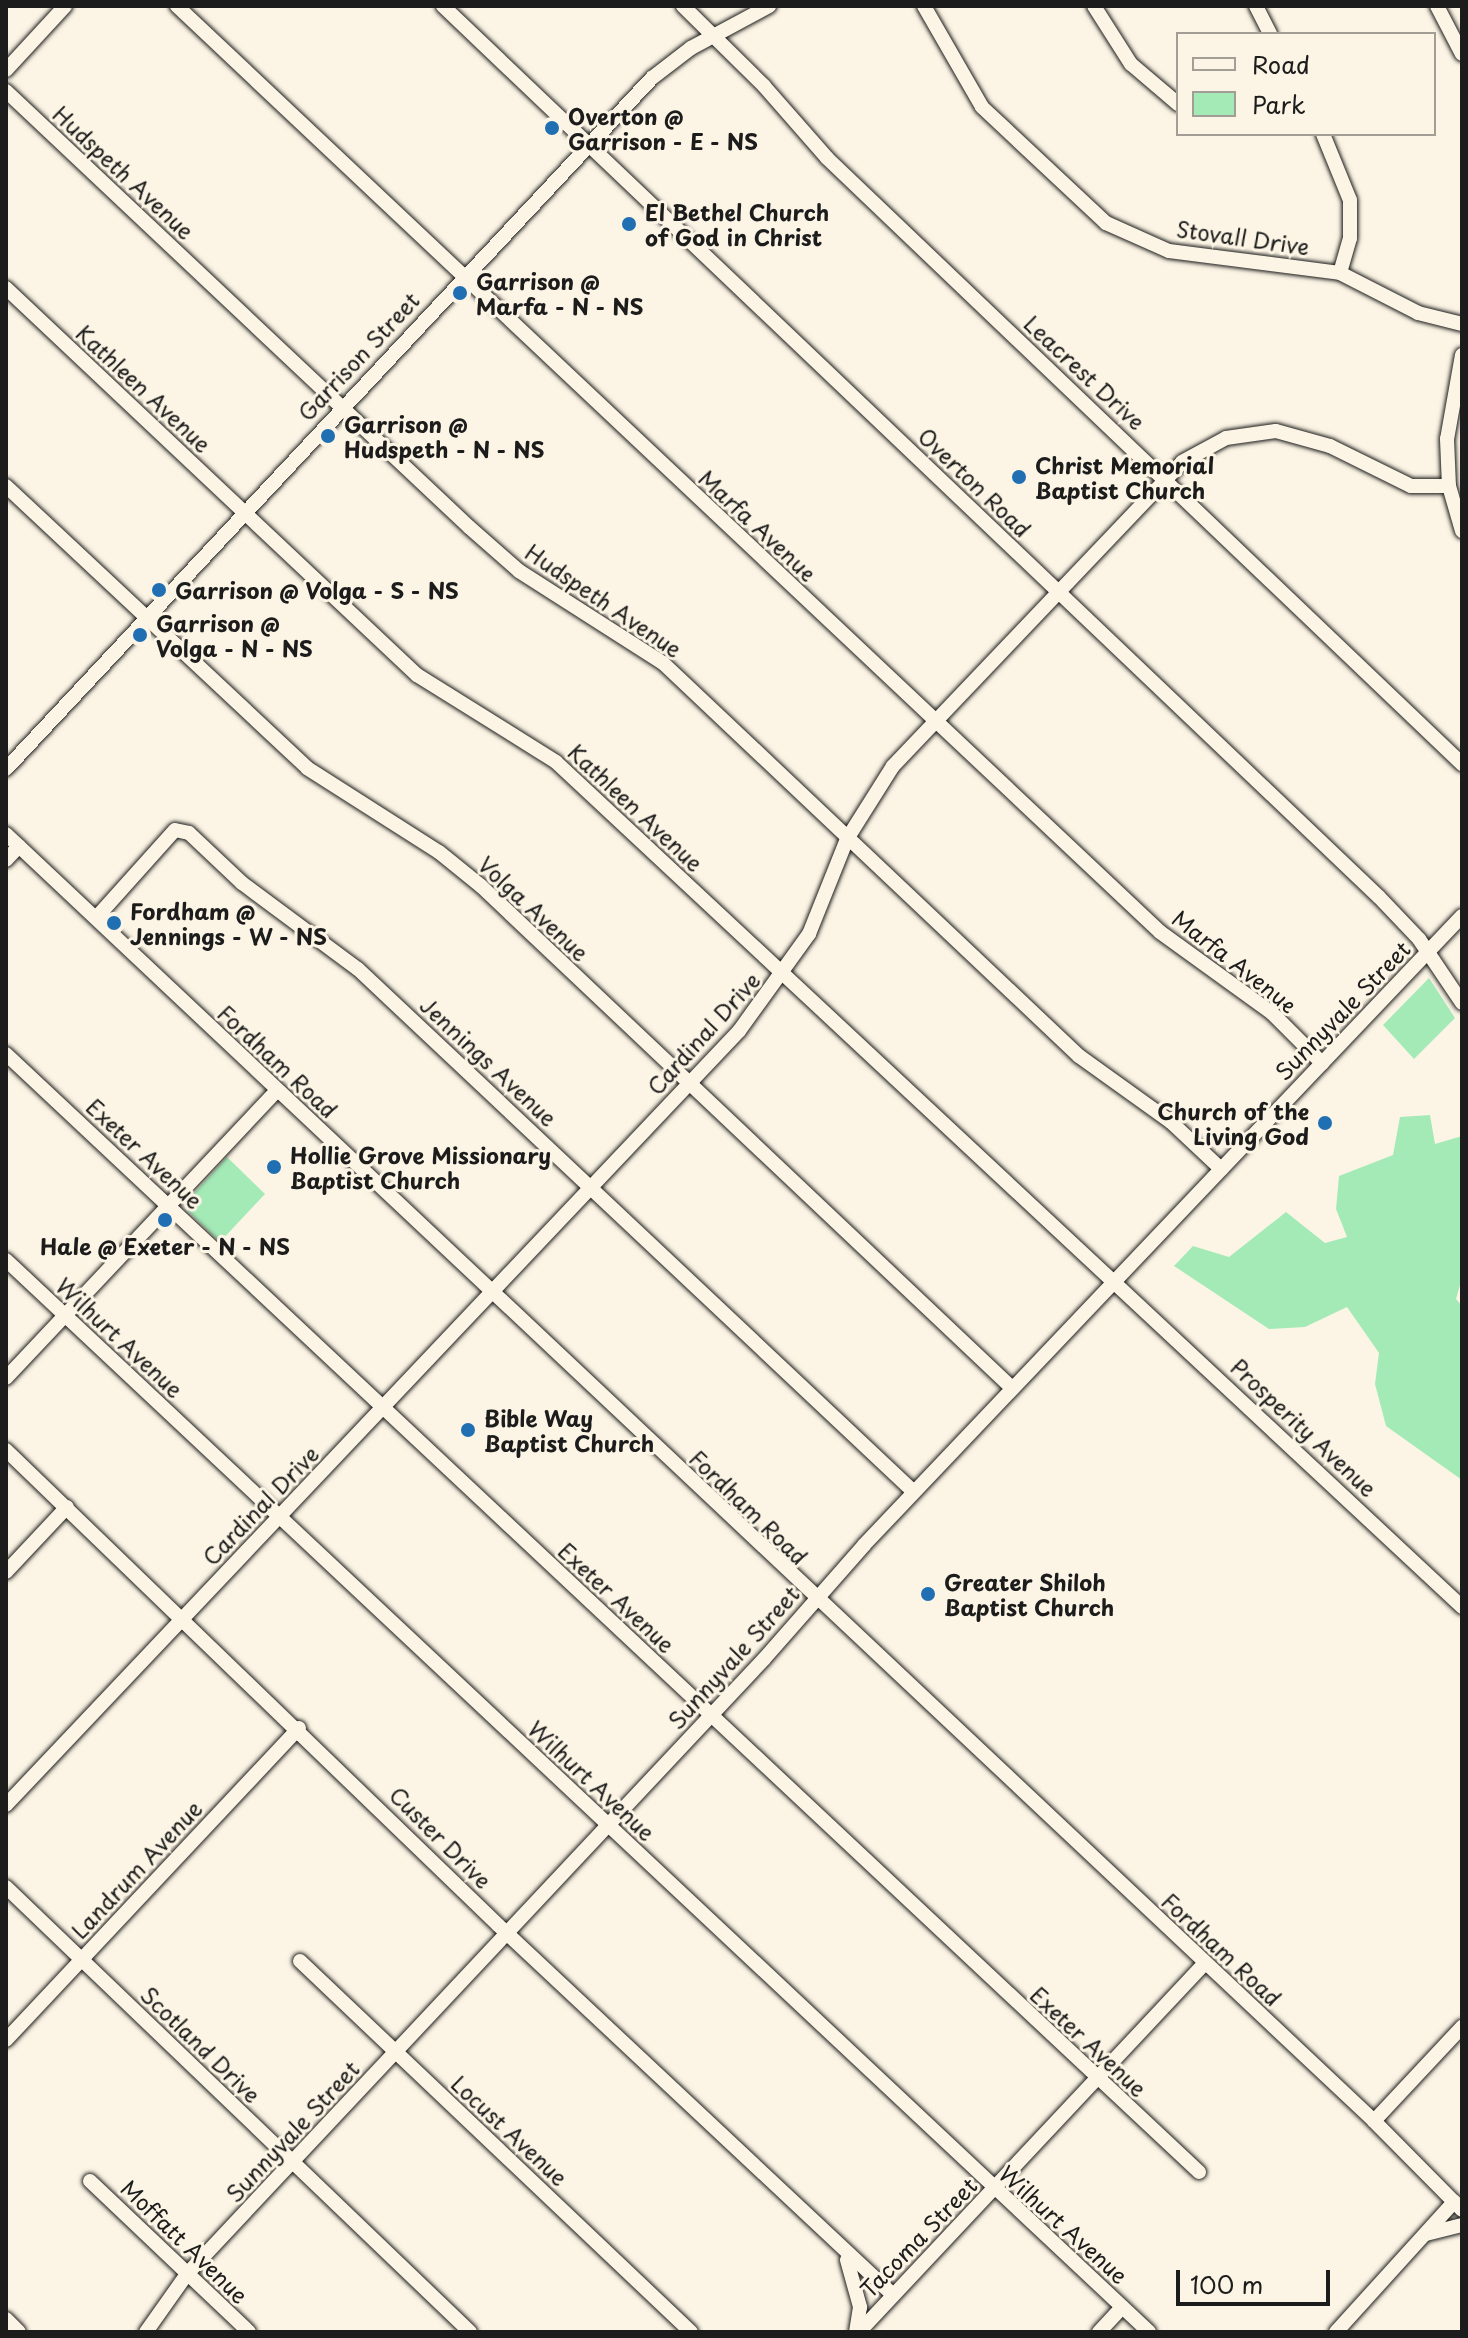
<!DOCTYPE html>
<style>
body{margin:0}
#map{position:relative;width:1468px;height:2338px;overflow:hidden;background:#fcf5e5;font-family:"Playpen Sans",sans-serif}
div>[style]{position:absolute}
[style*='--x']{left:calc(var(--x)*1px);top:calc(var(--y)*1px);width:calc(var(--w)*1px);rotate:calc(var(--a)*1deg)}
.green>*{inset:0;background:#a4eab7}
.roads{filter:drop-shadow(0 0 2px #1c1c1c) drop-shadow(0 0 2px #1c1c1c)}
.minor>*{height:14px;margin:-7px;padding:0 7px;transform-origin:7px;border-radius:7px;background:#fcf5e5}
.dots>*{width:22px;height:22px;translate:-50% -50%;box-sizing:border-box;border:4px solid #fcf5e5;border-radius:50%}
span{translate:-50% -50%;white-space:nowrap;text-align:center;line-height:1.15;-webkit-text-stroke:6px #fcf5e5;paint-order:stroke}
.poi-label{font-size:22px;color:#1c1c1c;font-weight:700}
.left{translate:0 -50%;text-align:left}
.right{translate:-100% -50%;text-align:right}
.street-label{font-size:22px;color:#1c1c1c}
.frame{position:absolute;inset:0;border:8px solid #1c1c1c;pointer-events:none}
.legend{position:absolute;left:1176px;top:32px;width:260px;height:104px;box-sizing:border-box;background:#fcf5e5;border:2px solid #a29e95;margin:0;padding:10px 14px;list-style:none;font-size:24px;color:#1c1c1c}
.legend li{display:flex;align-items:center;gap:16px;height:40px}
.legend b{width:40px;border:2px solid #a29e95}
.scale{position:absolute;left:1176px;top:2270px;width:154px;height:36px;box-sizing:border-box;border:4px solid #1c1c1c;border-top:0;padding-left:10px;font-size:24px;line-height:28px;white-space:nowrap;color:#1c1c1c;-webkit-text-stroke:6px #fcf5e5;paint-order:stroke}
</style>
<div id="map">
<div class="green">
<div style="clip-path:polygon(1429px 978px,1455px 1018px,1414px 1059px,1383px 1025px)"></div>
<div style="clip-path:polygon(1430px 1115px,1435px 1144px,1462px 1136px,1462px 1278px,1456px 1299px,1462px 1306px,1462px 1480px,1386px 1426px,1375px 1384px,1379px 1353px,1347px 1307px,1305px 1327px,1269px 1329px,1174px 1266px,1193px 1246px,1229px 1257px,1286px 1212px,1325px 1243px,1347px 1237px,1336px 1209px,1339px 1176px,1393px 1155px,1400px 1117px)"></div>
<div style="clip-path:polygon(227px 1157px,265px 1194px,220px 1242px,188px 1211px,187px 1201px)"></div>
</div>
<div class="roads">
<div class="minor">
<div style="--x:177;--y:6;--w:1350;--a:43.29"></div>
<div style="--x:1160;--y:932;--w:138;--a:35.9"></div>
<div style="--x:1272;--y:1013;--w:71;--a:45"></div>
<div style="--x:443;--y:6;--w:1292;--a:43.59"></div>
<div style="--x:1379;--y:897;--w:58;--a:46.4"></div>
<div style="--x:1419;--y:939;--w:77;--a:56.1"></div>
<div style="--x:683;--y:6;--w:114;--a:44.6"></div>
<div style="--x:764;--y:86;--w:96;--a:48.8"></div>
<div style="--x:827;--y:158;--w:878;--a:43.66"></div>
<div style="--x:924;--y:6;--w:116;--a:60.1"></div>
<div style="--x:982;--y:107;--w:170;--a:43.1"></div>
<div style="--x:1106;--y:223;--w:69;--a:24"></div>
<div style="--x:1169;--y:251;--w:172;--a:7.3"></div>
<div style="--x:1340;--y:273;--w:88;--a:27.1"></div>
<div style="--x:1418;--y:313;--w:45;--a:14"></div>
<div style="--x:1094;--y:6;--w:69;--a:57.5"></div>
<div style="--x:1131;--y:64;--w:62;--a:40.4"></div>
<div style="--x:1256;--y:6;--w:31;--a:63"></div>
<div style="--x:1437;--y:6;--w:54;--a:62.5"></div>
<div style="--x:6;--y:70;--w:87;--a:-47.3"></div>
<div style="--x:6;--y:91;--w:636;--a:43.28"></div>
<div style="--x:469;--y:527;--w:67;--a:41.3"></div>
<div style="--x:519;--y:571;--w:171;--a:32.6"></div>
<div style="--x:663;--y:663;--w:572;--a:43.37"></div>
<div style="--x:1079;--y:1056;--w:113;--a:35.7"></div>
<div style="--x:1171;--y:1122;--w:69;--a:43.2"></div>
<div style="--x:1323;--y:134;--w:71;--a:67.8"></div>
<div style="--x:1350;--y:200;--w:38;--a:90"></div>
<div style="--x:1350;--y:238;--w:36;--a:106"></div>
<div style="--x:6;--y:288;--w:565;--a:43.28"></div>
<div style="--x:417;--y:675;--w:164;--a:32"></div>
<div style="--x:556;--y:762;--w:1239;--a:43"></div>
<div style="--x:1462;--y:355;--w:85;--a:100.1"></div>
<div style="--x:1447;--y:439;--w:47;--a:87.6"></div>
<div style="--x:1449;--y:486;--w:47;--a:73.9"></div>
<div style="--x:6;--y:486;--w:412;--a:43.1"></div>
<div style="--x:307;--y:768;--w:156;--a:32.5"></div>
<div style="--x:439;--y:852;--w:54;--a:39"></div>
<div style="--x:481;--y:886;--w:731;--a:43.39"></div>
<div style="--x:6;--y:769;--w:946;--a:-46.93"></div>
<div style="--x:652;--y:78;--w:49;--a:-37.6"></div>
<div style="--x:691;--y:48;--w:89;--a:-28.3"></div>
<div style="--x:6;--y:834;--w:1878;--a:43.25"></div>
<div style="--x:1374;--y:2121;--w:125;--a:45.3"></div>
<div style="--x:6;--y:860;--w:19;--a:-47"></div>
<div style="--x:96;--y:918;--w:118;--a:-48.1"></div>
<div style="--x:175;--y:830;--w:14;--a:12"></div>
<div style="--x:189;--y:833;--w:73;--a:43.3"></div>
<div style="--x:242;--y:883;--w:144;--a:36.6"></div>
<div style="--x:358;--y:969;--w:763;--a:43.25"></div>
<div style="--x:6;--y:1054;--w:1635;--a:43.14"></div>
<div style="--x:6;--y:1260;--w:1567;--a:43.16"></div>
<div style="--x:6;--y:1378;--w:395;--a:-46.7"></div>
<div style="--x:6;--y:1450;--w:684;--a:43.99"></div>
<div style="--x:498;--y:1925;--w:540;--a:43.12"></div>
<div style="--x:6;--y:1572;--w:89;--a:-46.8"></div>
<div style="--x:6;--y:1805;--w:1066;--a:-46.56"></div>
<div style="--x:739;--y:1031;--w:120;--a:-54.2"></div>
<div style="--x:809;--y:934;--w:102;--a:-68.2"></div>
<div style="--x:847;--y:839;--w:86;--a:-57.8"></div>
<div style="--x:893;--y:766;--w:419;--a:-46.4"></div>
<div style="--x:1182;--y:462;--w:50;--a:-28.6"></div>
<div style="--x:1226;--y:438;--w:50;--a:-8"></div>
<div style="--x:1276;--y:431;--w:56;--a:15.5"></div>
<div style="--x:1330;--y:446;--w:90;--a:26.3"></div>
<div style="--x:1411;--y:486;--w:38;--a:0"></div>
<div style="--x:6;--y:1887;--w:643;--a:43.8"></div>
<div style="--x:300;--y:1961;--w:539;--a:43.5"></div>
<div style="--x:6;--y:2040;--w:428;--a:-46.8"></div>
<div style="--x:1374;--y:2121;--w:129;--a:-46.9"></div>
<div style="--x:90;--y:2181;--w:219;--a:43.5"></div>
<div style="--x:1426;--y:2234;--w:37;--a:-14"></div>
<div style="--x:847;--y:2260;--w:49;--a:74.5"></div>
<div style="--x:860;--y:2307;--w:25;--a:99"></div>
<div style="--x:6;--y:2319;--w:18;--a:45"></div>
<div style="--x:146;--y:2332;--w:71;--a:-54.7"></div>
<div style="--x:187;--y:2274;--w:843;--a:-46.83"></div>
<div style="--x:764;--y:1659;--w:152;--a:-48.7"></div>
<div style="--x:864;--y:1545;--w:868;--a:-46.45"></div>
<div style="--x:859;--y:2332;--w:506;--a:-46.84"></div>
<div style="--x:1099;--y:2332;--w:34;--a:-47"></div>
<div style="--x:1336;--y:2332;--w:176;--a:-47.8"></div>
</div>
</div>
<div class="dots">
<div style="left:552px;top:128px;background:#1f6fb2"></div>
<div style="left:629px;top:224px;background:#1f6fb2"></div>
<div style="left:460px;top:293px;background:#1f6fb2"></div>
<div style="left:328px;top:436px;background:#1f6fb2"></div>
<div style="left:1019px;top:477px;background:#1f6fb2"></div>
<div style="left:159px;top:590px;background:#1f6fb2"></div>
<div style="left:140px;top:635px;background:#1f6fb2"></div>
<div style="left:114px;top:923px;background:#1f6fb2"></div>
<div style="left:1325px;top:1123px;background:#1f6fb2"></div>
<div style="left:274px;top:1167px;background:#1f6fb2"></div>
<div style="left:165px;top:1220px;background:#1f6fb2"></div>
<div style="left:468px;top:1430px;background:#1f6fb2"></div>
<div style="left:928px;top:1594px;background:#1f6fb2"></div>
</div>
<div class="poi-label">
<span class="left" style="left:568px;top:128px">Overton @<br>Garrison - E - NS</span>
<span class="left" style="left:645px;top:224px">El Bethel Church<br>of God in Christ</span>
<span class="left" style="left:476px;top:293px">Garrison @<br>Marfa - N - NS</span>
<span class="left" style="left:344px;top:436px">Garrison @<br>Hudspeth - N - NS</span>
<span class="left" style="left:1035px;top:477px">Christ Memorial<br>Baptist Church</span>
<span class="left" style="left:175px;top:590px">Garrison @ Volga - S - NS</span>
<span class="left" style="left:156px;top:635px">Garrison @<br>Volga - N - NS</span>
<span class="left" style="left:130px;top:923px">Fordham @<br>Jennings - W - NS</span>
<span class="right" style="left:1309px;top:1123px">Church of the<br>Living God</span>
<span class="left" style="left:290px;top:1167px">Hollie Grove Missionary<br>Baptist Church</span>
<span style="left:165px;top:1246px">Hale @ Exeter - N - NS</span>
<span class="left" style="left:484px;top:1430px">Bible Way<br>Baptist Church</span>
<span class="left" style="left:944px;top:1594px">Greater Shiloh<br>Baptist Church</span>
</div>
<div class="street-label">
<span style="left:124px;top:172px;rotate:43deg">Hudspeth Avenue</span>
<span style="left:1243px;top:237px;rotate:8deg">Stovall Drive</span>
<span style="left:358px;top:356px;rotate:-47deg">Garrison Street</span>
<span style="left:1085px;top:372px;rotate:43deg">Leacrest Drive</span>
<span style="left:144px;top:388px;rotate:43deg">Kathleen Avenue</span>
<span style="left:975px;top:482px;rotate:44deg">Overton Road</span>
<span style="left:758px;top:525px;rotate:43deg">Marfa Avenue</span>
<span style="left:604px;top:600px;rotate:34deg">Hudspeth Avenue</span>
<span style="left:636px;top:807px;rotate:43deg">Kathleen Avenue</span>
<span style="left:534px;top:908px;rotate:43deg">Volga Avenue</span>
<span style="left:1235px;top:961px;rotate:38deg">Marfa Avenue</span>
<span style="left:1342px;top:1010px;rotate:-46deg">Sunnyvale Street</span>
<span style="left:703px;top:1033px;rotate:-48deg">Cardinal Drive</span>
<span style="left:278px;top:1061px;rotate:43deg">Fordham Road</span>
<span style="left:489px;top:1061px;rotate:43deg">Jennings Avenue</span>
<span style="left:145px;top:1153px;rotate:43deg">Exeter Avenue</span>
<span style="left:120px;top:1337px;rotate:43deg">Wilhurt Avenue</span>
<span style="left:1304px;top:1427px;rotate:43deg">Prosperity Avenue</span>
<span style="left:260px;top:1505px;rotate:-46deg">Cardinal Drive</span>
<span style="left:749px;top:1507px;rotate:44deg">Fordham Road</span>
<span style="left:617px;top:1597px;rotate:43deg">Exeter Avenue</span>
<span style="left:733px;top:1657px;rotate:-48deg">Sunnyvale Street</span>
<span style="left:592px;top:1780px;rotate:43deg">Wilhurt Avenue</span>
<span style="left:441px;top:1837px;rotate:45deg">Custer Drive</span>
<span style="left:136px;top:1869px;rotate:-47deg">Landrum Avenue</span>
<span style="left:1222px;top:1949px;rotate:43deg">Fordham Road</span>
<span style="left:1089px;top:2041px;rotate:43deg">Exeter Avenue</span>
<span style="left:201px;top:2044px;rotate:44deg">Scotland Drive</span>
<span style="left:510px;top:2130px;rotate:43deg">Locust Avenue</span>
<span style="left:292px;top:2131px;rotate:-47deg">Sunnyvale Street</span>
<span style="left:1064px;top:2224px;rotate:42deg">Wilhurt Avenue</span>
<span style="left:918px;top:2237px;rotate:-46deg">Tacoma Street</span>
<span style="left:185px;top:2241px;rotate:44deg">Moffatt Avenue</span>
</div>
<div class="frame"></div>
<ul class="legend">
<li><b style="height:10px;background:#fcf5e5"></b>Road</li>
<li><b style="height:22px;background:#a4eab7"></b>Park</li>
</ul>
<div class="scale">100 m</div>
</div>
